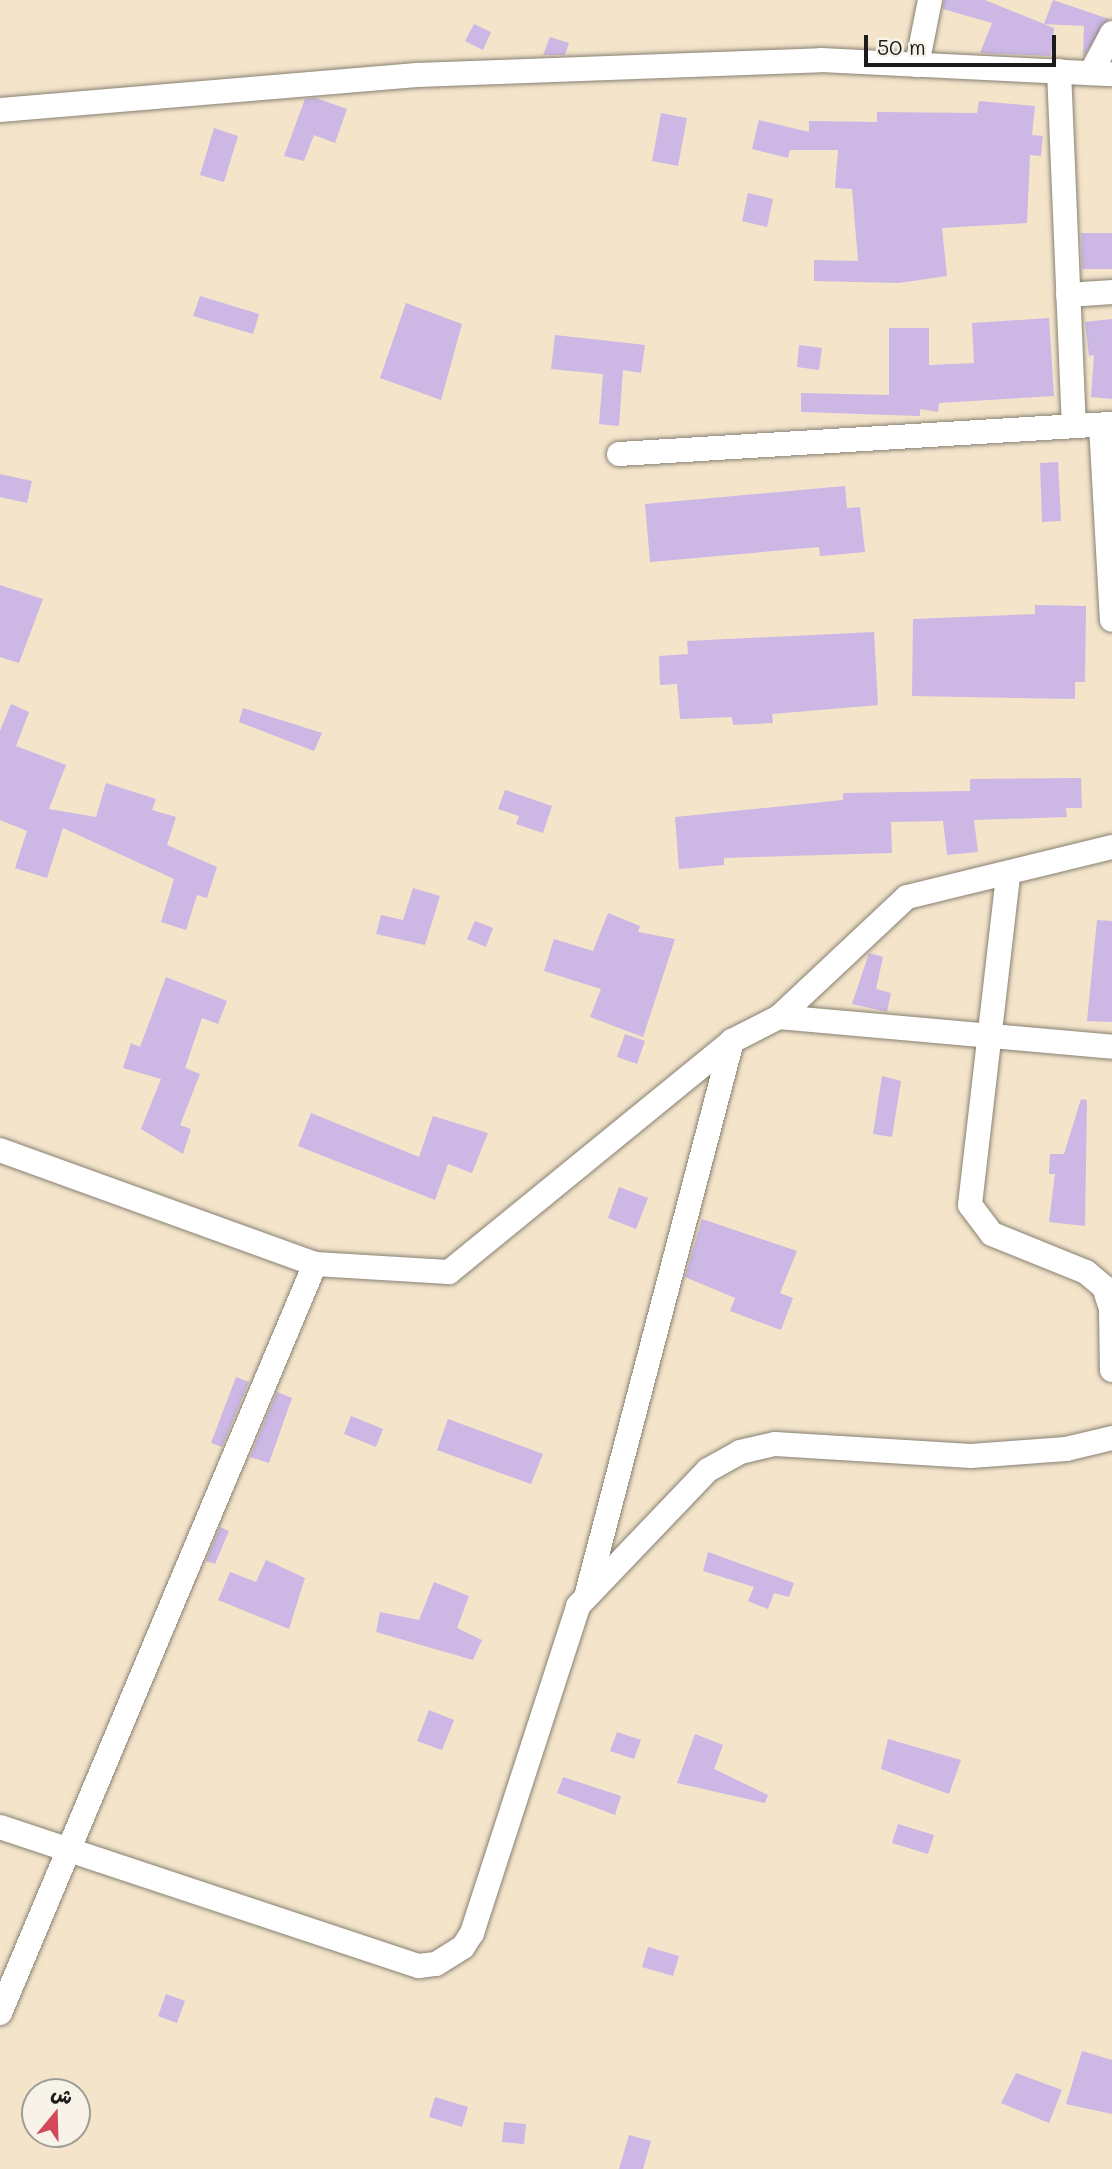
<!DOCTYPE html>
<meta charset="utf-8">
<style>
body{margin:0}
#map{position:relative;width:1112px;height:2169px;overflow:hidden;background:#f3e4ca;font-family:Mali,"Playpen Sans Arabic",sans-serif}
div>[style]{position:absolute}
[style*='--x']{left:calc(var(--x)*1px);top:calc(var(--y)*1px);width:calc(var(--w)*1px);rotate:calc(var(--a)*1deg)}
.building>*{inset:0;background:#ccb7e5}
.roads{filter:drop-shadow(0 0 2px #888073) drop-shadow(0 0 2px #888073)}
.minor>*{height:24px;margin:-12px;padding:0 12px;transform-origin:12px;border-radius:12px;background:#fff}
span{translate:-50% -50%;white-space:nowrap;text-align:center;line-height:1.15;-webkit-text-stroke:6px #f7f3e8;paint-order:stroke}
.north{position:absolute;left:21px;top:2078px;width:70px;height:70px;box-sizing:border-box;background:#f7f3e8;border:2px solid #9f9d96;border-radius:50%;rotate:19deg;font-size:19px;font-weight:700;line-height:28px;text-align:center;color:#1c1c1c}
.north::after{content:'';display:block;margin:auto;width:24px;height:32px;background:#d1495b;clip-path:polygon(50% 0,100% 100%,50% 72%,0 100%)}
.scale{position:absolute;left:864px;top:35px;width:192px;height:32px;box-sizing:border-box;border:4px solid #1c1c1c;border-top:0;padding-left:9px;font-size:21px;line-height:24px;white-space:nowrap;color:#1c1c1c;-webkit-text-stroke:5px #f7f3e8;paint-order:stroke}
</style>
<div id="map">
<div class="building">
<div style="clip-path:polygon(944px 0,985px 0,1054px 28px,1051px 56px,980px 53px,992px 23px,943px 9px)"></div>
<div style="clip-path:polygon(1053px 0,1109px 19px,1083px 57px,1084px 26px,1044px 24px)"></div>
<div style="clip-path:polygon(474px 24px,491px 32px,483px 50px,465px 41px)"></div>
<div style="clip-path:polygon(550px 37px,569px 43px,565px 55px,543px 55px)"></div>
<div style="clip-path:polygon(316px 98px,347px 109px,335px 143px,314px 135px,304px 161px,284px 156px,305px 99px)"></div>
<div style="clip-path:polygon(979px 101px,1035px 106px,1032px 135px,1043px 136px,1041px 156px,1030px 155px,1027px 223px,942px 228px,947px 276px,899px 283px,814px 281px,814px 260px,858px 261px,852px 189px,835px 188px,838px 150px,790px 150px,788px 158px,752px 149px,759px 120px,809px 132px,809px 121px,877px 122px,877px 112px,977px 113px)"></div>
<div style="clip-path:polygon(661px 113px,687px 118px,678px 166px,652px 161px)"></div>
<div style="clip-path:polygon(214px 128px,238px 136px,224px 182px,200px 175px)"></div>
<div style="clip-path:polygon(748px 193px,773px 199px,767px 227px,742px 221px)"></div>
<div style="clip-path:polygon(1081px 233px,1112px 233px,1112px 269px,1082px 269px)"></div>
<div style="clip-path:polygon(200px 296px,259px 314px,253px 334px,193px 316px)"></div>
<div style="clip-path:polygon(406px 303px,462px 324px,441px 400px,380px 378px)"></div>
<div style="clip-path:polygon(1049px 318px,1054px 396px,939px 403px,938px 412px,920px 409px,920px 416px,801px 412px,801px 393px,889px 395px,889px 328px,929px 328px,929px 365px,974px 363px,972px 323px)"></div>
<div style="clip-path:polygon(1112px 319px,1112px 399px,1091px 397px,1094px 355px,1089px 356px,1085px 322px)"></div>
<div style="clip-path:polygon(555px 335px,645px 345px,641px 373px,623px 370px,619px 426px,599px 424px,603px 374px,551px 369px)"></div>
<div style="clip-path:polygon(799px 345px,822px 348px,819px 370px,797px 367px)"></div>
<div style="clip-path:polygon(1058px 462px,1061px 521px,1042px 522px,1040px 463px)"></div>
<div style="clip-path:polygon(0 474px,32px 481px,27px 503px,0 497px)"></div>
<div style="clip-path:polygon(845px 486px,847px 508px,860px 507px,865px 552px,820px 556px,819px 547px,650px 562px,645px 504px)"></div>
<div style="clip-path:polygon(0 585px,43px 599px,19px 663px,0 657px)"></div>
<div style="clip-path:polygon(1035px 605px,1086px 606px,1085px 682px,1075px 682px,1075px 699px,912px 696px,913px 619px,1035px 614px)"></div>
<div style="clip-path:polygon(874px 632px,878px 705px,772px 714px,773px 723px,733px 725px,732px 717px,680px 719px,677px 684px,660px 685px,659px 656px,688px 654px,687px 641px)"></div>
<div style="clip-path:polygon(11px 704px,29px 712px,16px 746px,66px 765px,49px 809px,96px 817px,106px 783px,156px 799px,152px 810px,176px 817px,167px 845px,217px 867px,207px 898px,197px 895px,186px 930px,161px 922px,174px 879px,63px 828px,47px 878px,15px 868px,27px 831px,0 820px,0 731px)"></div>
<div style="clip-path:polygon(243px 708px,322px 733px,314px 751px,239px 722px)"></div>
<div style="clip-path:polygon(1081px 778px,1082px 808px,1066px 808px,1067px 817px,974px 820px,978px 852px,947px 855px,943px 821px,891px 822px,892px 853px,724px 858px,724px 865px,679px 869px,675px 817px,843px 800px,843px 793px,970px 791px,970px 779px)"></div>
<div style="clip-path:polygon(505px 790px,552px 806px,543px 833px,516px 824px,519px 816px,498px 809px)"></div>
<div style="clip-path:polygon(413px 888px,440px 896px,425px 945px,376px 934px,381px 915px,403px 920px)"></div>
<div style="clip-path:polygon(608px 913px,640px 926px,638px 932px,675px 939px,643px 1037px,590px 1017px,601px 989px,544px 971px,554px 939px,593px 951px)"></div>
<div style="clip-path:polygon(1097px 920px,1112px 921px,1112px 1022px,1087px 1021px)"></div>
<div style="clip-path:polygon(475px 921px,493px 928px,486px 947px,467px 939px)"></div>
<div style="clip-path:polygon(869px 953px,883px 957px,876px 989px,891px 993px,887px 1012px,852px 1004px)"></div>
<div style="clip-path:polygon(166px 977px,227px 1001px,218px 1024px,202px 1018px,185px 1068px,200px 1074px,180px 1125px,191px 1129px,183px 1154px,141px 1129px,161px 1079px,123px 1068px,131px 1043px,140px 1047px)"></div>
<div style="clip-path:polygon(625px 1034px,645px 1041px,637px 1064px,617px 1057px)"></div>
<div style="clip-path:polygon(882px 1076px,901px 1081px,892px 1137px,873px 1134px)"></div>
<div style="clip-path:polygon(1081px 1099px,1087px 1100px,1085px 1226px,1049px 1222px,1055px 1174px,1049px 1174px,1050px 1154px,1064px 1154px)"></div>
<div style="clip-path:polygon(311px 1113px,419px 1157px,433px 1116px,488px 1133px,472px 1173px,448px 1164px,435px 1200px,298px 1146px)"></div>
<div style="clip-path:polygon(619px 1187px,648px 1198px,636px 1229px,608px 1218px)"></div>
<div style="clip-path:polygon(702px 1219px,797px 1251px,780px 1293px,793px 1298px,781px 1330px,730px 1311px,735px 1298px,685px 1277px)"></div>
<div style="clip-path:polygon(236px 1377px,249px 1382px,222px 1447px,211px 1443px)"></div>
<div style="clip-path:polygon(277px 1392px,292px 1398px,269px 1463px,250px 1457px)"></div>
<div style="clip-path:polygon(351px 1416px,383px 1429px,376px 1447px,344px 1434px)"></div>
<div style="clip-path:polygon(448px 1419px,543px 1454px,531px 1484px,437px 1450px)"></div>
<div style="clip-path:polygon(220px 1527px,229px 1531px,215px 1564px,206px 1561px)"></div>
<div style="clip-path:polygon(708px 1552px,794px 1583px,789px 1597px,774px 1593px,768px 1609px,748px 1601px,754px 1587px,703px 1571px)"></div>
<div style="clip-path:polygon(266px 1560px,305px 1578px,289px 1629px,218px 1600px,230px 1572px,256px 1582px)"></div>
<div style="clip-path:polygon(434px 1582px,469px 1596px,457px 1628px,482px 1640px,473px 1660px,376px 1632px,380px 1612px,419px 1620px)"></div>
<div style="clip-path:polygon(429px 1710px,454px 1720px,442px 1750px,417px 1741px)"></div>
<div style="clip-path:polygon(617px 1732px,641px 1740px,634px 1759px,610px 1751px)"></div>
<div style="clip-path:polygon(695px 1734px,723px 1745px,714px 1769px,768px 1795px,765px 1803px,677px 1783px)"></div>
<div style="clip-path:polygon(888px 1739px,961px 1760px,949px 1794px,881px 1769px)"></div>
<div style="clip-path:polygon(563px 1777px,621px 1796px,615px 1815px,557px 1793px)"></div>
<div style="clip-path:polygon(898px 1824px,934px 1835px,928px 1854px,892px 1843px)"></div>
<div style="clip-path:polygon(648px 1947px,679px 1956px,673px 1976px,642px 1967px)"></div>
<div style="clip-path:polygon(166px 1994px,185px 2001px,177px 2023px,158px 2016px)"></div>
<div style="clip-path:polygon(1082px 2051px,1112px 2060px,1112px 2114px,1066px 2104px)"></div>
<div style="clip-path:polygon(1016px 2073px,1062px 2090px,1049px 2123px,1001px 2103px)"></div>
<div style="clip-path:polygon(435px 2097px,468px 2107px,462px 2127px,429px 2117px)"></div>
<div style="clip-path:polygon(504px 2122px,526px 2124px,524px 2144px,502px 2142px)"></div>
<div style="clip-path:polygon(629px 2135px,651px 2141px,643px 2169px,619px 2169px)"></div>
</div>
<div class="roads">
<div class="minor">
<div style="--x:917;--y:65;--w:66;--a:-78.7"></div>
<div style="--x:1059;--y:71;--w:355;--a:87.6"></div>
<div style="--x:1091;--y:73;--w:45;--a:-62.3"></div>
<div style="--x:0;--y:110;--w:418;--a:-4.8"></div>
<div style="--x:417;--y:75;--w:404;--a:-2.1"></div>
<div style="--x:821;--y:60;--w:291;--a:2.8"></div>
<div style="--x:1068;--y:295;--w:44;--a:-3.9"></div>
<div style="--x:1101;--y:425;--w:195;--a:86.8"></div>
<div style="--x:619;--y:454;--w:494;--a:-3.5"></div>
<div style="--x:1008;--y:876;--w:331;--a:96.6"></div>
<div style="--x:970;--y:1205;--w:36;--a:53"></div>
<div style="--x:992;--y:1234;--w:101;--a:22"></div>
<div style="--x:1086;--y:1272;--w:23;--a:40"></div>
<div style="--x:1104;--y:1287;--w:23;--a:72"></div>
<div style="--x:1111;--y:1309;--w:61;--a:89.1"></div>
<div style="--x:779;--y:1017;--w:334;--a:5.1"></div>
<div style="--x:0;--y:1150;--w:335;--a:19.9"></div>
<div style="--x:315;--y:1264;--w:134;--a:3.4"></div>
<div style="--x:449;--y:1272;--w:365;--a:-39.2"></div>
<div style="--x:732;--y:1041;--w:53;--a:-27.1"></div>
<div style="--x:779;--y:1017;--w:175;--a:-43.2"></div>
<div style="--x:907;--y:897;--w:211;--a:-13.7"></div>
<div style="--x:586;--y:1597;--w:575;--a:-75.29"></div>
<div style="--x:0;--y:1827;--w:441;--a:18.4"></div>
<div style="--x:419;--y:1966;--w:17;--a:-7"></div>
<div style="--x:436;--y:1964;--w:32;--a:-32"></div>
<div style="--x:463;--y:1947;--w:17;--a:-57"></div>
<div style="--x:472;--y:1933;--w:344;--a:-72"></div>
<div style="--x:578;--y:1606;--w:188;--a:-46.3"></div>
<div style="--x:708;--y:1470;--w:37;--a:-29"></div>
<div style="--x:740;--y:1452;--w:36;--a:-13"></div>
<div style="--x:775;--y:1444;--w:196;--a:3.5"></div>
<div style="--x:971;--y:1456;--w:95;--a:-4.2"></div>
<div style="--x:1066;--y:1449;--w:47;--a:-13.4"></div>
<div style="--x:0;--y:2013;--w:813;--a:-67.19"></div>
</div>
</div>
<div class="north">ش</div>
<div class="scale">50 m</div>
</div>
